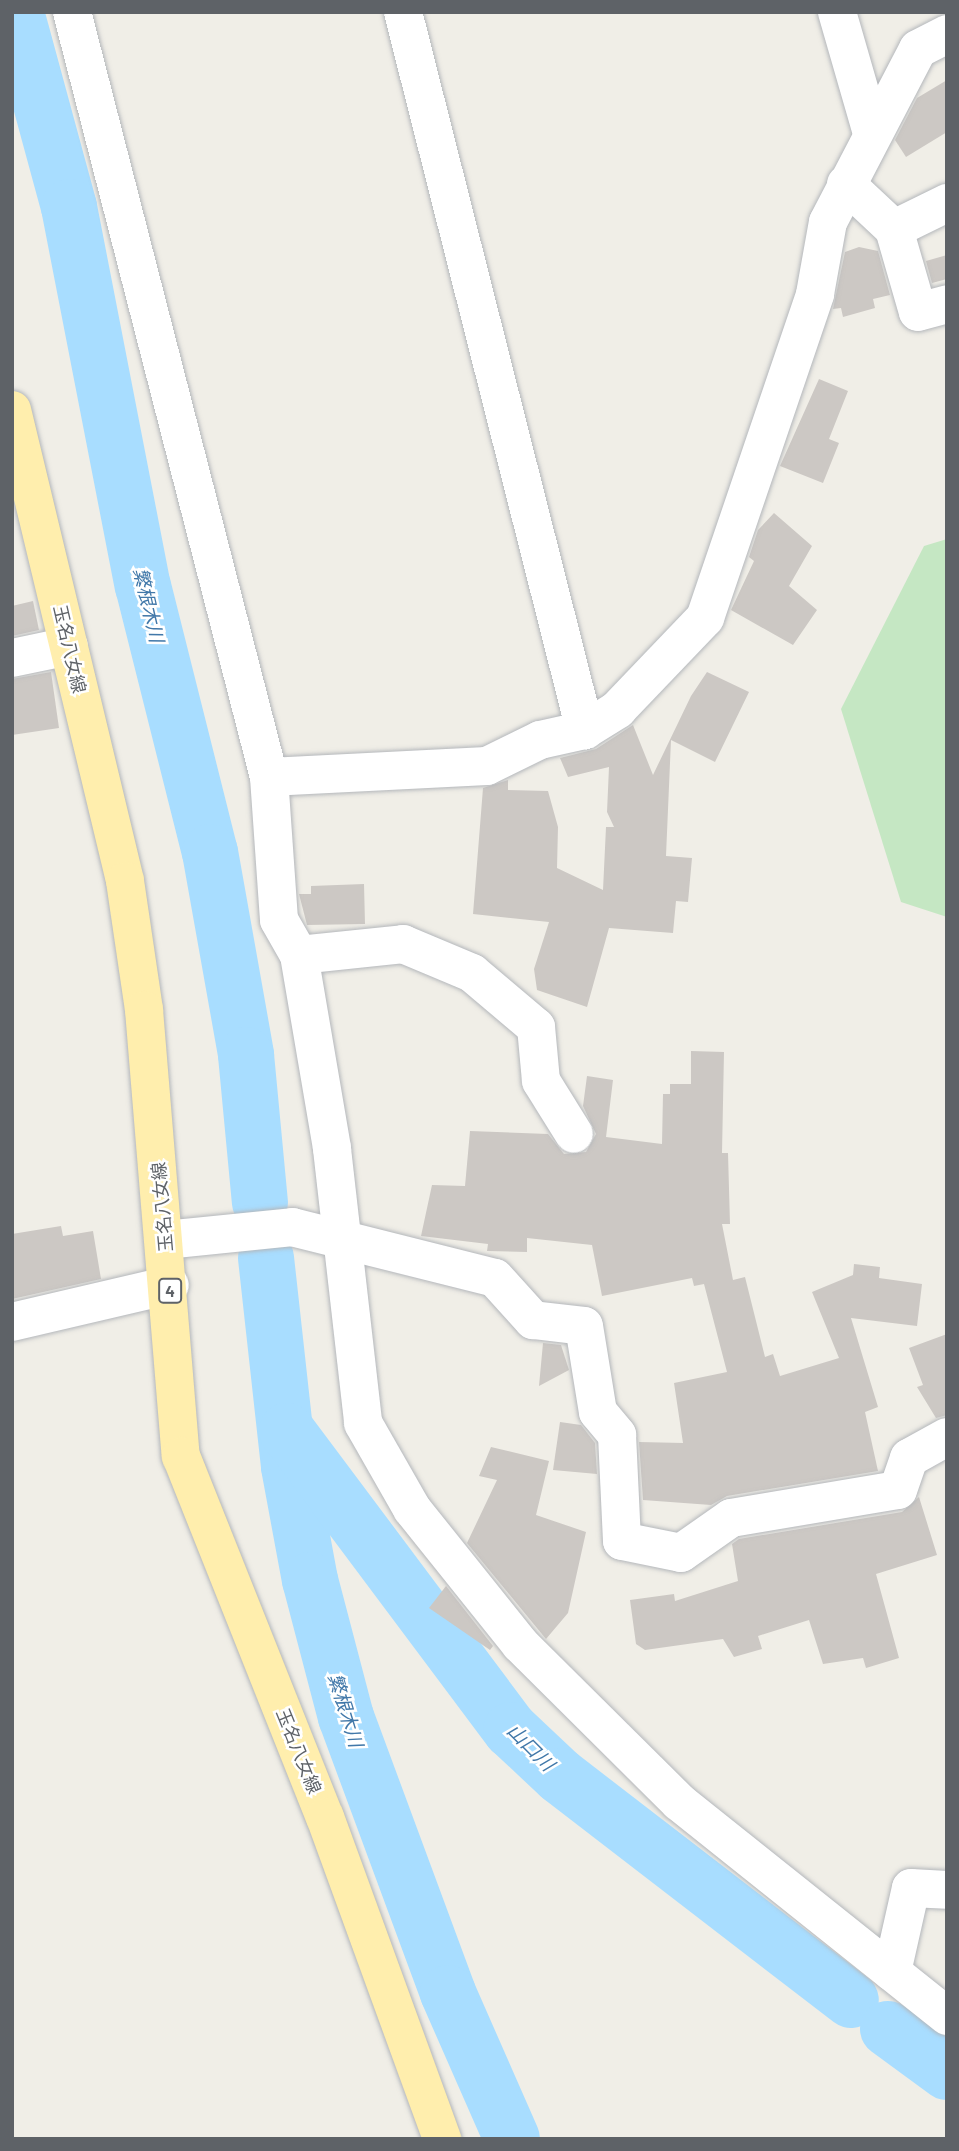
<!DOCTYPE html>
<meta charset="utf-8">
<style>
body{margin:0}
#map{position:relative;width:959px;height:2151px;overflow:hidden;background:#f0eee7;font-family:Barlow,"Noto Sans JP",sans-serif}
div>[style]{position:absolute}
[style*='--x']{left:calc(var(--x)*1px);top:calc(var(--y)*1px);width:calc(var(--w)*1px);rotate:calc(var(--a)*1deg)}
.green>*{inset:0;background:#c5e7c3}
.river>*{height:56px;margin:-28px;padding:0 28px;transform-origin:28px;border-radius:28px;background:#a8ddff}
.building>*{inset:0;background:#ccc8c4}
.roads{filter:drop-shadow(0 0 2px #b4b7bb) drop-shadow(0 0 2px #b4b7bb)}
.minor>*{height:38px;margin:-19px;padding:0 19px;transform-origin:19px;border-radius:19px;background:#fff}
.major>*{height:38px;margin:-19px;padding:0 19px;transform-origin:19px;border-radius:19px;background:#ffeead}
span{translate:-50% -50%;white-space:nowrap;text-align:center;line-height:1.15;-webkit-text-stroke:5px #fff;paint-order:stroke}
.shield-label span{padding:2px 5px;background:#fff;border:2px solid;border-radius:5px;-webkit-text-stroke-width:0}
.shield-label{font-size:16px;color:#5e6267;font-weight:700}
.street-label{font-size:18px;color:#5e6267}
.water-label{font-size:19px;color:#4178a9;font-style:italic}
.frame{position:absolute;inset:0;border:14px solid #5e6267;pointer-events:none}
</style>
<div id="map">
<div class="green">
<div style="clip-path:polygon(947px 539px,947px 917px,901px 902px,841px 709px,924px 546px)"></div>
</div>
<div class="river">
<div style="--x:16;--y:12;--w:202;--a:74.8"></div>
<div style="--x:69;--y:207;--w:386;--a:79"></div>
<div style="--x:143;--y:586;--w:274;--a:75.9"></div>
<div style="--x:210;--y:852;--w:206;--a:79.9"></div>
<div style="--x:246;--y:1055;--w:148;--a:84.6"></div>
<div style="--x:266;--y:1258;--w:210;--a:83.7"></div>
<div style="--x:289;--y:1467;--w:115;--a:79.5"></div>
<div style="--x:310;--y:1580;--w:142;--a:75.3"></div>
<div style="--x:346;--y:1717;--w:294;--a:69.7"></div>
<div style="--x:448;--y:1993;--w:159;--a:66.3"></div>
<div style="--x:287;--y:1431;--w:374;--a:53.2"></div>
<div style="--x:511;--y:1730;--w:67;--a:43.2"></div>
<div style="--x:560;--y:1776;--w:367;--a:37.6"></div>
<div style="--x:888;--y:2029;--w:73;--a:36.1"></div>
</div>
<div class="building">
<div style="clip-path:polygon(947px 80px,947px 132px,906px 157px,895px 140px,917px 98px)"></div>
<div style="clip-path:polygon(859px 247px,878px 251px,890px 295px,873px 299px,875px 308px,843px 317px,841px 308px,833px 309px,845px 252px)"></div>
<div style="clip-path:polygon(947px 255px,947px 279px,932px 283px,926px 261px)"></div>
<div style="clip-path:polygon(819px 379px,848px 391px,829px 439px,839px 443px,823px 483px,780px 466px)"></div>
<div style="clip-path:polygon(774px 513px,812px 546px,789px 586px,817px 610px,793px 645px,731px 610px,754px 561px,749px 557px,758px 530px)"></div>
<div style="clip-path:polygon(33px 601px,39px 630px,12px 636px,12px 606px)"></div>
<div style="clip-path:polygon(51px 672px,59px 728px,12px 735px,12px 679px)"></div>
<div style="clip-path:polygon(707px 672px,749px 692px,715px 762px,671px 740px,666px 856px,692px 858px,688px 902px,676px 901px,673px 933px,609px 928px,587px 1007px,537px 990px,534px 969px,549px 922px,473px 914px,483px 788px,508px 780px,508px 790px,548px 791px,558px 827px,557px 868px,603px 890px,606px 827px,614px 827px,607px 812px,609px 767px,568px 777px,560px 758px,596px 749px,633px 725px,653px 775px,691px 696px)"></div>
<div style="clip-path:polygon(364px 884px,365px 924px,307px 925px,299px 894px,311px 894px,311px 886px)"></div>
<div style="clip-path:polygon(691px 1051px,724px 1052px,722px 1153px,728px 1153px,730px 1224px,722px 1224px,733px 1280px,745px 1277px,765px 1357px,773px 1354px,780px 1376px,839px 1358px,812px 1292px,853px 1275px,854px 1264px,880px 1267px,879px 1278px,922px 1284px,917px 1326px,851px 1318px,878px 1407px,865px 1412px,878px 1471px,727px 1496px,711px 1505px,643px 1500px,639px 1442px,683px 1443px,674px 1383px,727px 1372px,704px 1284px,694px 1286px,692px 1278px,602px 1296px,592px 1245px,527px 1238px,527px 1252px,487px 1251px,488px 1244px,421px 1236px,432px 1185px,465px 1186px,470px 1131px,548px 1134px,564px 1154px,586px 1152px,596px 1134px,583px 1106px,587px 1076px,613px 1080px,606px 1137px,662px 1144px,663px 1094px,670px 1094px,670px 1084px,691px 1084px)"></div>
<div style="clip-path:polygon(61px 1226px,63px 1236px,93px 1231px,101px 1279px,12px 1299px,12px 1234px)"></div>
<div style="clip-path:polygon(947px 1334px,947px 1415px,936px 1418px,917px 1387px,923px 1385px,909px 1348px)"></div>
<div style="clip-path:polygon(543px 1343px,561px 1345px,569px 1370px,539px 1386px)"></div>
<div style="clip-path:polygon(560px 1422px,581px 1425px,595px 1443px,597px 1474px,553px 1470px)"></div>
<div style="clip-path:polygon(491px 1447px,549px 1461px,536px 1515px,586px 1532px,568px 1613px,546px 1639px,467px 1543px,497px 1480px,479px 1476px)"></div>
<div style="clip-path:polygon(919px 1497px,937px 1555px,876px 1574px,899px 1658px,866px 1668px,863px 1658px,823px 1664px,809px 1620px,758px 1636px,762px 1649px,734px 1657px,723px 1639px,645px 1650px,636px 1644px,630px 1600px,674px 1594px,675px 1601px,738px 1581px,732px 1544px,739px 1539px,902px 1512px)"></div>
<div style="clip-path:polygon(446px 1586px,493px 1646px,490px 1650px,429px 1608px)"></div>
</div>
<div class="roads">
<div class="minor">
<div style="--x:72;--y:12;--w:790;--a:75.56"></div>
<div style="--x:269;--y:777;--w:143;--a:86"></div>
<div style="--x:279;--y:920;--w:40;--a:60.3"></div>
<div style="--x:299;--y:955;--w:197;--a:80.3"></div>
<div style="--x:332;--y:1149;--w:276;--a:83.5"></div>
<div style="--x:363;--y:1423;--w:99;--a:60.3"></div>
<div style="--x:412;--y:1509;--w:173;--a:51.3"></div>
<div style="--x:520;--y:1644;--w:224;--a:44.8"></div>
<div style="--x:679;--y:1802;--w:343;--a:38.6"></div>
<div style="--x:403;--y:12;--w:741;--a:75.78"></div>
<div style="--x:837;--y:12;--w:123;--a:73.9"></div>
<div style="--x:846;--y:184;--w:66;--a:43.2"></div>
<div style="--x:894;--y:229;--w:59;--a:-26.1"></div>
<div style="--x:894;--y:229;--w:86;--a:73.9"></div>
<div style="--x:918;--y:312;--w:30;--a:-15"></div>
<div style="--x:12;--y:658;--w:58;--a:-11.9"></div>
<div style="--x:269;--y:777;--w:218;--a:-2.9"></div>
<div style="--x:487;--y:766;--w:59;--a:-26.1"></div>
<div style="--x:540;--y:740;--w:46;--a:-12.5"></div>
<div style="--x:585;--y:730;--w:39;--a:-32"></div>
<div style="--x:618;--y:709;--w:126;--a:-46.3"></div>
<div style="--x:705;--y:618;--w:342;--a:-71.2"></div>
<div style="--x:815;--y:294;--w:73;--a:-79.8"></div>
<div style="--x:828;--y:222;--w:195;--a:-62.5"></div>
<div style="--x:918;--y:49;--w:33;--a:-27"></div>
<div style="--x:299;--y:955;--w:105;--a:-6"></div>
<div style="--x:403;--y:944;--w:75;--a:22.8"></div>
<div style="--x:472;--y:973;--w:84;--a:40.2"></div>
<div style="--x:536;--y:1027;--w:54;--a:84.7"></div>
<div style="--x:541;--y:1081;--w:62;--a:58.1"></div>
<div style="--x:165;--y:1240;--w:128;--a:-5.8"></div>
<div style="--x:292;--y:1227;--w:209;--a:14.1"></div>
<div style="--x:495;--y:1278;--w:57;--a:47.9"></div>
<div style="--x:533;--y:1320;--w:51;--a:6.7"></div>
<div style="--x:584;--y:1326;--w:87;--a:80.8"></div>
<div style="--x:598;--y:1412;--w:30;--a:50"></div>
<div style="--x:617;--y:1435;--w:106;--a:87.3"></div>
<div style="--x:622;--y:1541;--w:60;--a:11.5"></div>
<div style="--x:681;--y:1553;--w:61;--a:-35"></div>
<div style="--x:731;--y:1518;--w:169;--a:-9.5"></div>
<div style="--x:898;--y:1490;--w:34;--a:-71"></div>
<div style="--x:909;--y:1458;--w:43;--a:-28.9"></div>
<div style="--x:12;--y:1322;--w:162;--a:-13.2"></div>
<div style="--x:892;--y:1972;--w:86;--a:-77.3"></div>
<div style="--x:911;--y:1888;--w:36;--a:3"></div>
</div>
<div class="major">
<div style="--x:12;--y:410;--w:484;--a:76.5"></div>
<div style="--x:125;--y:881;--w:130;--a:81.6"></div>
<div style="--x:144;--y:1010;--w:448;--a:85.3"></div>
<div style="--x:181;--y:1456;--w:389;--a:68.3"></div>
<div style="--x:325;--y:1817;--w:343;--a:70"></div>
</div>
</div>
<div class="shield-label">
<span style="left:170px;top:1291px">4</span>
</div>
<div class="street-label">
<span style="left:70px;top:649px;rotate:77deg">玉名八女線</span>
<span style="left:162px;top:1207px;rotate:-95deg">玉名八女線</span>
<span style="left:299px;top:1751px;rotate:68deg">玉名八女線</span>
</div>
<div class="water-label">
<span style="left:149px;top:605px;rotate:77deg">繁根木川</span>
<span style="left:346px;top:1710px;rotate:73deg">繁根木川</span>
<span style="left:531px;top:1747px;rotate:45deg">山口川</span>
</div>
<div class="frame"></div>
</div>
